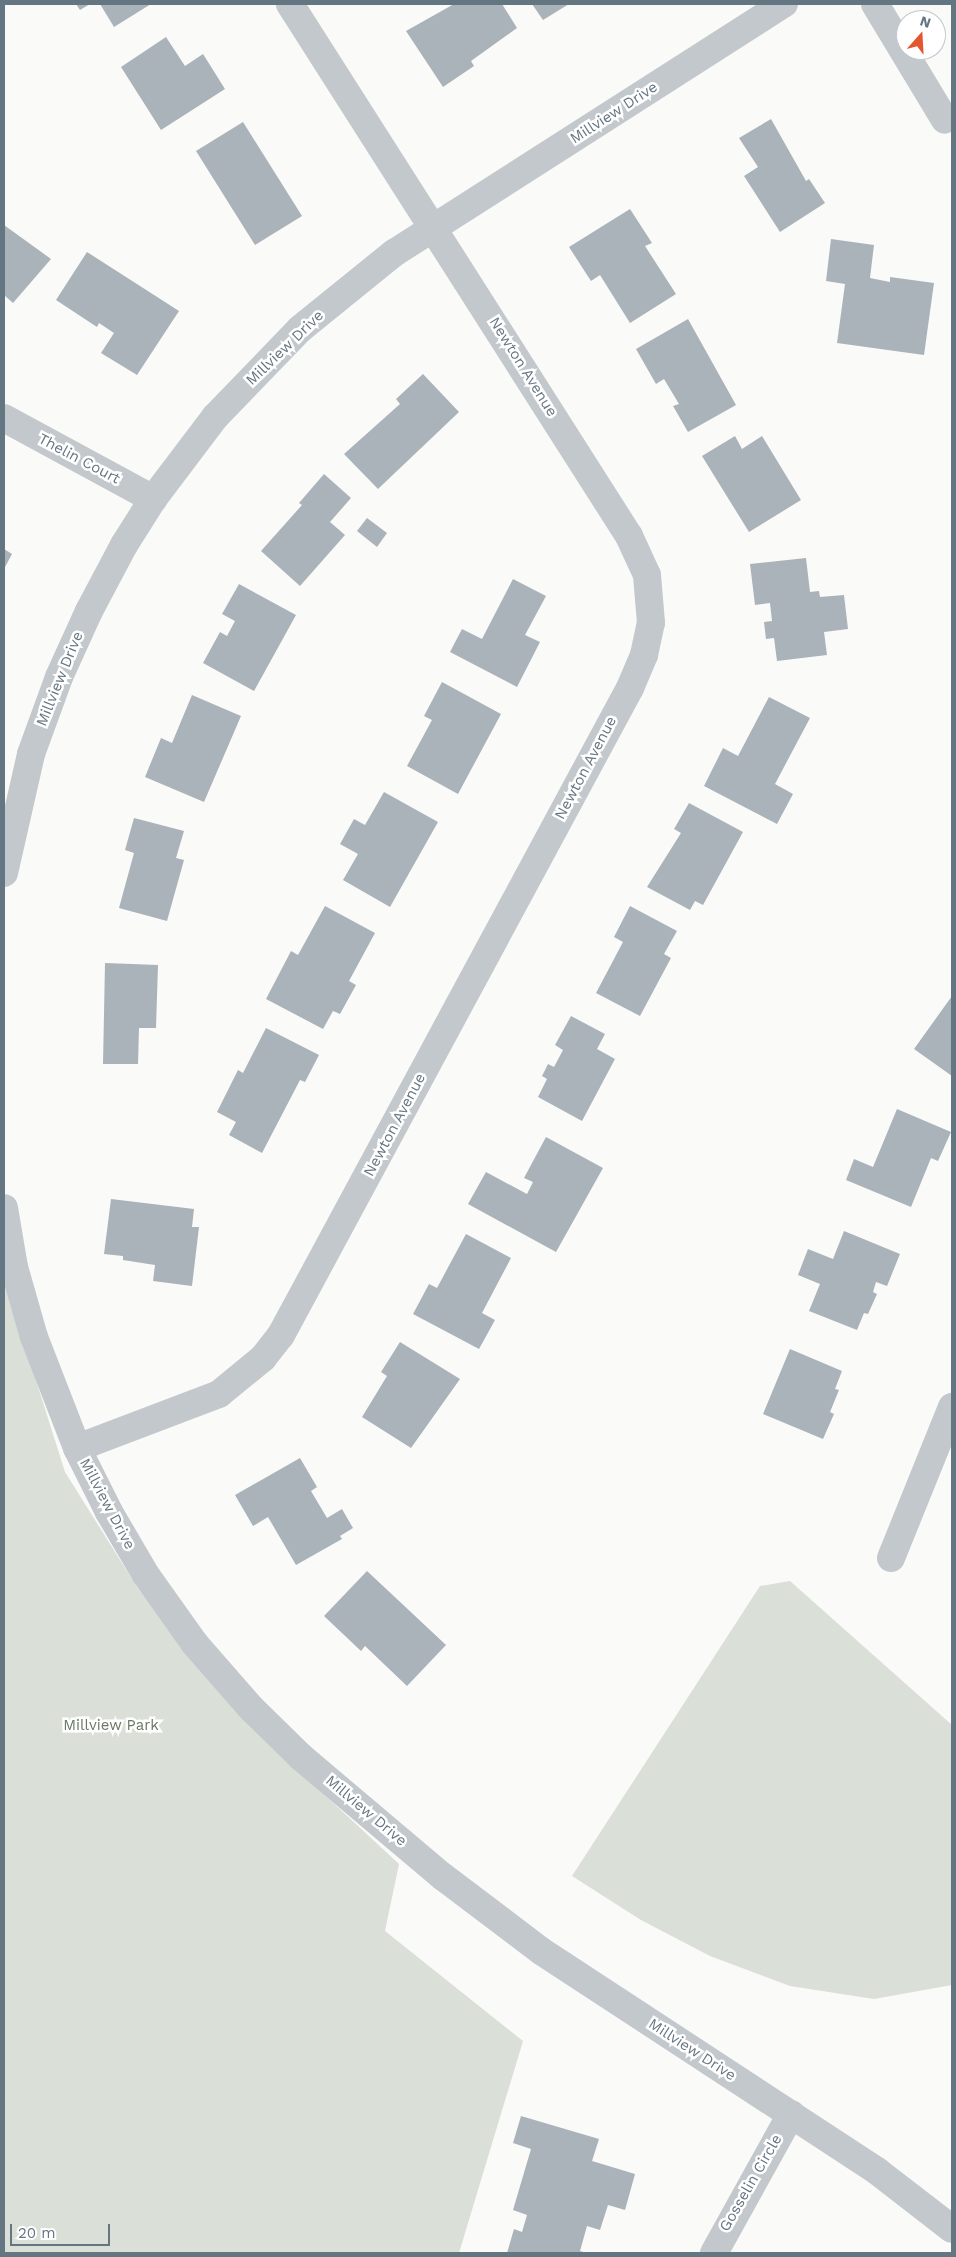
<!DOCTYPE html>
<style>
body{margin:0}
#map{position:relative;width:956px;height:2257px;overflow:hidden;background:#fafaf8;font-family:"Work Sans",sans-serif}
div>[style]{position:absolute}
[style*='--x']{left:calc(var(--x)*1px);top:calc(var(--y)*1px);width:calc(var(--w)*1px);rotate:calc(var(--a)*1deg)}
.green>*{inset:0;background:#dadfd7}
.building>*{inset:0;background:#aab3b9}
.minor>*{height:28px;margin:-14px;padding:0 14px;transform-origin:14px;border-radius:14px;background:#c3c8cc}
span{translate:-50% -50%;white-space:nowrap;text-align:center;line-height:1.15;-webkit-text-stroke:5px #fff;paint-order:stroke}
.street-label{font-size:15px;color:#657683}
.park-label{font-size:15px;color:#687a64}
.frame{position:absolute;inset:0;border:5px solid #657683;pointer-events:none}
.north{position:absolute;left:896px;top:10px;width:50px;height:50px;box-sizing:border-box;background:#fff;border:1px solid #c1c8cd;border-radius:50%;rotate:19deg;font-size:14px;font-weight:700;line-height:20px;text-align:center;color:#657683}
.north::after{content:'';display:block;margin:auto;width:18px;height:22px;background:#e4572e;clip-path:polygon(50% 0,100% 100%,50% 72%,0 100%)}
.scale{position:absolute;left:10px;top:2224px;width:100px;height:22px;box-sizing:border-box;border:2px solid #657683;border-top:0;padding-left:6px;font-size:15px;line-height:18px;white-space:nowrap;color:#657683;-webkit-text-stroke:4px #fff;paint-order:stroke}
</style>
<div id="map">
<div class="green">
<div style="clip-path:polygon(4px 1279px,65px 1472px,137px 1587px,247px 1723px,399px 1864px,385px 1931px,523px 2041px,459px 2253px,4px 2253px)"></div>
<div style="clip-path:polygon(790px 1581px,952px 1725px,952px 1985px,874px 1999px,790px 1986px,710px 1956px,641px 1920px,572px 1876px,760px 1586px)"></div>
</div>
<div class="building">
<div style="clip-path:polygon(76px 4px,90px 4px,80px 10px)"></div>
<div style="clip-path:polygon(100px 4px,151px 4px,114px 27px)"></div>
<div style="clip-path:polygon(454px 4px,502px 4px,517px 28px,471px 61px,474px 66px,443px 87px,406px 31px)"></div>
<div style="clip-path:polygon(532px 4px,569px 4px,543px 20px)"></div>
<div style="clip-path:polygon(166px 37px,185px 66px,203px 54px,225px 89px,161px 130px,121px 67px)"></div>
<div style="clip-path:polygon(771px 119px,806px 181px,809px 179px,825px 203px,780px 232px,744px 176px,758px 167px,739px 138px)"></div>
<div style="clip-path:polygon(243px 122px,302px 216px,255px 245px,196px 151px)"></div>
<div style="clip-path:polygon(630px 209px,652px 243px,645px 246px,676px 294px,630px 323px,600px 275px,591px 281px,569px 247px)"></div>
<div style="clip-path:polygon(4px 225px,51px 259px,13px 303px,4px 295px)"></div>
<div style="clip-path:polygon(831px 239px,874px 245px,870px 278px,890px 282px,890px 277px,934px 283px,924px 355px,837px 343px,845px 284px,826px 281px)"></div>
<div style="clip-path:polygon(87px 252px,179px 311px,137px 375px,101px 353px,114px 333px,99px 323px,97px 327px,56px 300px)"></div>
<div style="clip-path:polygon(688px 319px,736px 405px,688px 432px,673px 406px,679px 404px,664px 379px,656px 384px,636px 349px)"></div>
<div style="clip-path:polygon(423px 374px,459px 412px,378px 489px,344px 454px,400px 404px,396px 399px)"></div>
<div style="clip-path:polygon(735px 436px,742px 449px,762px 436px,801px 500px,749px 532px,702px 456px)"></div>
<div style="clip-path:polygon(324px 474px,351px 498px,330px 522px,345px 535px,300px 586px,261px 551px,302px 505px,299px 503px)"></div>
<div style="clip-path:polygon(367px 518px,387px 533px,377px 547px,357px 531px)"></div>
<div style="clip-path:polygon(4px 549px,12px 554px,4px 569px)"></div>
<div style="clip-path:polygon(806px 558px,810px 592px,819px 591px,820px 597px,844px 595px,848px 629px,824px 632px,827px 655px,777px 661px,774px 638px,766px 639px,764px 622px,772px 621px,770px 603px,755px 605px,750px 564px)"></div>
<div style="clip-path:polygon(513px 579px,546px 596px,525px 635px,540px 642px,517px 687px,450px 652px,462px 629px,482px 639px)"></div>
<div style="clip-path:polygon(239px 584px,296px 615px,254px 691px,203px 663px,220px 632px,227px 636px,235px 621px,222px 614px)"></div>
<div style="clip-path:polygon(442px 682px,501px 714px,458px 794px,407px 766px,432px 720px,424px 716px)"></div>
<div style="clip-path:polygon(192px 695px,241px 716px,204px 802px,145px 777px,161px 738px,172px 743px)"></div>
<div style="clip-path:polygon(769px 697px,810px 718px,775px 784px,793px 794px,777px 824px,704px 786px,723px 748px,738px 756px)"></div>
<div style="clip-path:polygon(384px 792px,438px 822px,390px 907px,343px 880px,358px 854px,340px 844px,354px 819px,365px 825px)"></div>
<div style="clip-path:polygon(689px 803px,743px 832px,703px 905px,695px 901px,690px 910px,647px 887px,681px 833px,674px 829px)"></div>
<div style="clip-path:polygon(134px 818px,184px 831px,176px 858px,184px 860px,167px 921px,119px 908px,134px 853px,125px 850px)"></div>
<div style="clip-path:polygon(325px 906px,375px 933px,349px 981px,356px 985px,340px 1014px,333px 1011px,323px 1029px,266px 999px,291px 951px,298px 955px)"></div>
<div style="clip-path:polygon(630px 906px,677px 931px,664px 954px,671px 958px,640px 1016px,596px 993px,623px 942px,614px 937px)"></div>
<div style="clip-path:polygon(105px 963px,158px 965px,156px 1028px,139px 1028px,138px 1064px,103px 1064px)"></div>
<div style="clip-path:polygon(952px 996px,952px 1076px,914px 1049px)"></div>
<div style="clip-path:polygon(571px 1016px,605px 1034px,597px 1049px,615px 1059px,582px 1121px,538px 1097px,547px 1079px,542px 1076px,548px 1064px,554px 1067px,563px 1050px,555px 1045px)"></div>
<div style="clip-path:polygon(266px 1028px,319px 1055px,305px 1082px,300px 1080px,262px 1153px,229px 1135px,236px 1122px,217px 1112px,238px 1070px,243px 1073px)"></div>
<div style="clip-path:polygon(897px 1109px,951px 1132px,938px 1161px,931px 1158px,911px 1207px,846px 1180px,854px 1159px,873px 1167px)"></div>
<div style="clip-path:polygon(546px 1137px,603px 1168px,556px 1252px,468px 1204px,486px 1172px,527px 1194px,533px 1182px,524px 1178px)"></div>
<div style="clip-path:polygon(111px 1199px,194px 1209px,192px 1227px,199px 1227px,192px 1286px,153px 1281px,155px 1265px,123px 1260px,123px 1256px,104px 1254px)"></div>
<div style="clip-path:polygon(844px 1231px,900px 1254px,887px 1286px,876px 1282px,873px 1292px,877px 1294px,868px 1314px,864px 1313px,857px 1330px,809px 1311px,820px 1284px,798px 1275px,808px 1249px,833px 1259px)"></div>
<div style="clip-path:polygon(466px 1234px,511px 1258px,482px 1313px,495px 1320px,479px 1349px,413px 1314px,429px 1284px,437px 1288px)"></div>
<div style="clip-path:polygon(400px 1342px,460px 1379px,411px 1448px,362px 1417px,387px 1376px,381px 1372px)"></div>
<div style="clip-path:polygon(790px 1349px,842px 1371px,835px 1389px,839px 1390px,830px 1412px,834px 1414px,823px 1439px,763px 1414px)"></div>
<div style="clip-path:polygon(300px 1458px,317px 1487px,311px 1491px,327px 1518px,342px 1509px,353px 1528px,340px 1536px,342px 1539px,296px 1565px,268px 1517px,253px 1526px,235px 1495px)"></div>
<div style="clip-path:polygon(367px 1571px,446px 1645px,407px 1686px,365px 1646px,361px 1651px,324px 1616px)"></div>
<div style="clip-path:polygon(521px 2116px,599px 2139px,592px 2161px,635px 2174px,625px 2210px,608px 2205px,600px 2230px,587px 2226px,580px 2251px,587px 2253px,507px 2253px,514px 2229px,522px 2232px,527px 2215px,513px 2210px,531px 2149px,513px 2143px)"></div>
</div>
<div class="minor">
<div style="--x:875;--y:4;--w:135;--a:58.9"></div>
<div style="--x:4;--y:418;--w:170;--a:28.5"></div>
<div style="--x:4;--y:873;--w:122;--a:-77.2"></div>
<div style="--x:31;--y:754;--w:82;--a:-70"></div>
<div style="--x:59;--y:677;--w:72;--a:-65.6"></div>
<div style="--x:89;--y:611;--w:75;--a:-62.1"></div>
<div style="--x:124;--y:545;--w:54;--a:-57.8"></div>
<div style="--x:153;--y:499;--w:103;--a:-52.9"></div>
<div style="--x:215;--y:417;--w:122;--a:-46"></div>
<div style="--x:300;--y:329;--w:121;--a:-39"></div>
<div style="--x:394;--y:253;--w:463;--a:-32.6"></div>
<div style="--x:4;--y:1208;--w:60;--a:80.4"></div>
<div style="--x:14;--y:1267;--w:73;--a:74.1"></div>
<div style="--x:34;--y:1337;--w:119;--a:68.8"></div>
<div style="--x:77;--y:1448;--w:72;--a:63.4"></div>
<div style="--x:109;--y:1512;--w:73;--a:59.6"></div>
<div style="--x:146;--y:1575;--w:85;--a:54.6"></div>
<div style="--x:195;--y:1644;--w:86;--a:48.8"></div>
<div style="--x:252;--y:1709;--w:69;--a:44.4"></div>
<div style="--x:301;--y:1757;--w:185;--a:40.2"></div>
<div style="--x:442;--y:1876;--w:124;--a:37.1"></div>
<div style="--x:541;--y:1951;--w:402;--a:33.2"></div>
<div style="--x:877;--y:2171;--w:95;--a:37.7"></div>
<div style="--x:77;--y:1448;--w:152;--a:-20.8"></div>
<div style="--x:219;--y:1394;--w:57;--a:-39.3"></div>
<div style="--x:263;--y:1358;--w:29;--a:-52"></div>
<div style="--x:281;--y:1335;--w:735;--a:-61.66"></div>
<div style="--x:630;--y:688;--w:36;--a:-67"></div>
<div style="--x:644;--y:655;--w:33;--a:-78"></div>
<div style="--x:651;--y:623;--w:48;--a:-94.8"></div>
<div style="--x:647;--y:575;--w:43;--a:-114.8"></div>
<div style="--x:629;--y:536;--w:631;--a:-122.51"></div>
<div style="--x:891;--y:1558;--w:163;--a:-68"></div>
<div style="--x:714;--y:2253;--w:159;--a:-61"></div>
</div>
<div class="street-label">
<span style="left:614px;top:113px;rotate:-33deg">Millview Drive</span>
<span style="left:285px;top:348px;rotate:-44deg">Millview Drive</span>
<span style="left:523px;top:367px;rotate:58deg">Newton Avenue</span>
<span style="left:79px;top:459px;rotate:28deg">Thelin Court</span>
<span style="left:60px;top:679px;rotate:-68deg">Millview Drive</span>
<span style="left:586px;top:768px;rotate:-62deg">Newton Avenue</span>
<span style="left:395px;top:1125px;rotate:-62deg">Newton Avenue</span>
<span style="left:107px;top:1504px;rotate:62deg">Millview Drive</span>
<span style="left:366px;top:1811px;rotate:40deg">Millview Drive</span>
<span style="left:692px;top:2050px;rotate:33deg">Millview Drive</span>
<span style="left:751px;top:2183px;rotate:-60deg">Gosselin Circle</span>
</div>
<div class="park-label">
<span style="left:111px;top:1726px">Millview Park</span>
</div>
<div class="frame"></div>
<div class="north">N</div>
<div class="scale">20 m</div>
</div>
